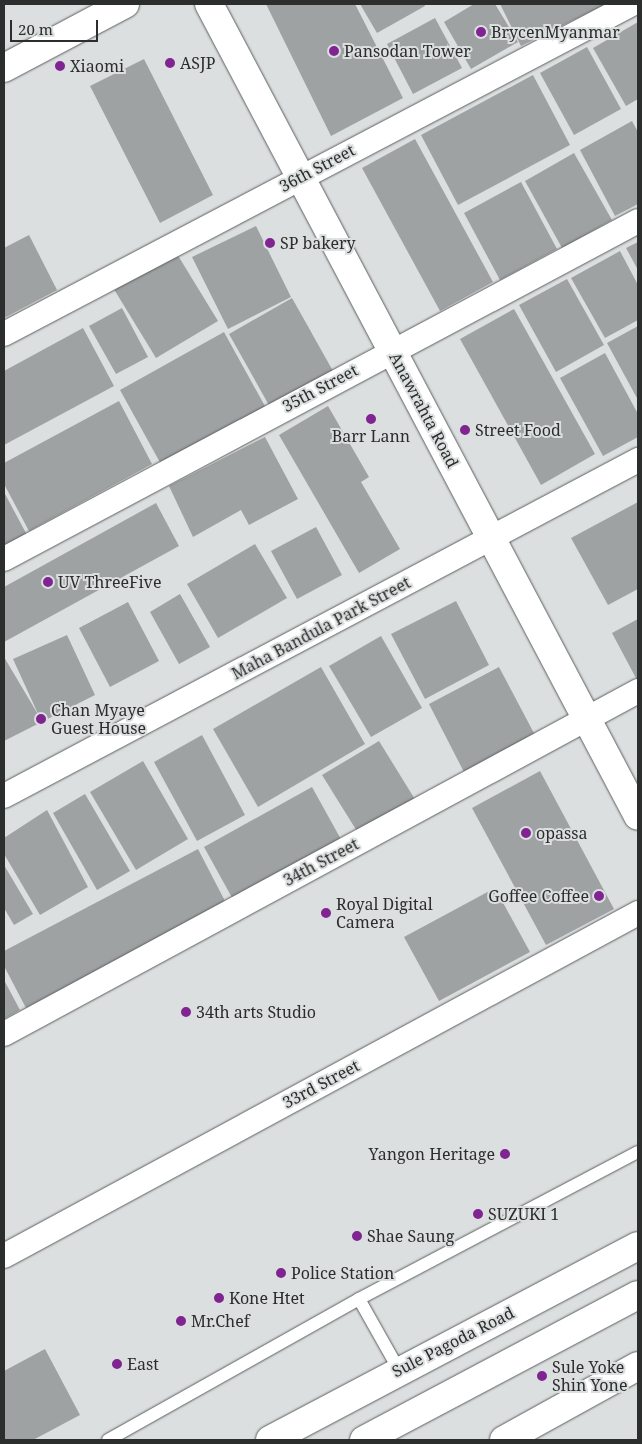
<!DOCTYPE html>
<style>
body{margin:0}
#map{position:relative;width:642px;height:1444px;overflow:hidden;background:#dcdfdf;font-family:"Noto Serif",serif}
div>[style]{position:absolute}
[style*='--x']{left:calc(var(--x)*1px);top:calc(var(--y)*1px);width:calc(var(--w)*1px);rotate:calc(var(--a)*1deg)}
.building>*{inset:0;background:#9ea2a3}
.roads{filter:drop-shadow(0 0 1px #5c5f5f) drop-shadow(0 0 1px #5c5f5f)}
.service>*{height:12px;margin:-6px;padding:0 6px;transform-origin:6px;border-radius:6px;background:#fff}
.minor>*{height:24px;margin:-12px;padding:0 12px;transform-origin:12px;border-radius:12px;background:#fff}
.secondary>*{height:28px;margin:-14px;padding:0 14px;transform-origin:14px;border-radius:14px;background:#fff}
.primary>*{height:28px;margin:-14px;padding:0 14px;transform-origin:14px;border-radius:14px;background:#fff}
.dots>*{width:14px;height:14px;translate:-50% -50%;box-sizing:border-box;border:2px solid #dcdfdf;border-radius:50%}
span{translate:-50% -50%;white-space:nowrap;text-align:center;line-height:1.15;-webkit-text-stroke:4px #dcdfdf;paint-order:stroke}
.poi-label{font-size:16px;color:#2c2d2d}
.left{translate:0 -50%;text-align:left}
.right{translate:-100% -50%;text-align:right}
.street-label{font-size:16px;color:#2c2d2d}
.frame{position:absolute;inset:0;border:5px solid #2c2d2d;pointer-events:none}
.scale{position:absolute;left:10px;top:20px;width:88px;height:22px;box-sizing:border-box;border:2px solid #2c2d2d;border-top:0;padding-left:6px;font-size:15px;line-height:18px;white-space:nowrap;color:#2c2d2d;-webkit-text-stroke:4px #dcdfdf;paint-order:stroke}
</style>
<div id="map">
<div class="building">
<div style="clip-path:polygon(266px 4px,355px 4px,403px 98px,331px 136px)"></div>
<div style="clip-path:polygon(360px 4px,424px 4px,425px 6px,377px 33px)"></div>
<div style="clip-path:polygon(474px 4px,495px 4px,518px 42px,471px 69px,444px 22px)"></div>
<div style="clip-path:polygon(500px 4px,606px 4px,521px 46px)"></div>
<div style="clip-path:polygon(435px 18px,462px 68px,413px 94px,387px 44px)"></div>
<div style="clip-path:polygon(638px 22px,638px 99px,626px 106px,593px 48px)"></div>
<div style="clip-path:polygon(587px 47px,621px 109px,574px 135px,540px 73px)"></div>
<div style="clip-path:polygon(144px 59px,213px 195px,160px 223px,90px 86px)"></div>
<div style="clip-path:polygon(533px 75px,570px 145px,458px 205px,421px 135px)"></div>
<div style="clip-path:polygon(632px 121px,638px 132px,638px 204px,615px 216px,580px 150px)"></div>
<div style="clip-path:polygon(415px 139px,493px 282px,440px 311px,362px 168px)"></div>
<div style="clip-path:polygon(574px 153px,612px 220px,562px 248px,525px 181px)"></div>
<div style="clip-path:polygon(521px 182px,557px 249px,500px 280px,464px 213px)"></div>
<div style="clip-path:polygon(256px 226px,291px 297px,228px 329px,192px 257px)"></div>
<div style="clip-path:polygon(29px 235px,57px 290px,4px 318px,4px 248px)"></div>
<div style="clip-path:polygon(638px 242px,638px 270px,626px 248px)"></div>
<div style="clip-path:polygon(174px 249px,218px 321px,156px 358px,112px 286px)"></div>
<div style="clip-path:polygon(620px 251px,638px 285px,638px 320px,605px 338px,571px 278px)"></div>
<div style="clip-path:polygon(567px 279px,604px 345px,556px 372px,519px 305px)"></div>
<div style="clip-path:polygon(292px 298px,333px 371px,270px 407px,229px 334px)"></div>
<div style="clip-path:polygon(122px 308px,148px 357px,116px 374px,89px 326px)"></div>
<div style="clip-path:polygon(514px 309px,595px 454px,541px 485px,460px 339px)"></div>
<div style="clip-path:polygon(638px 326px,638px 400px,607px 343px)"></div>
<div style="clip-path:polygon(83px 328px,114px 386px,4px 445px,4px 371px)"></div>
<div style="clip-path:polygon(224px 332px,266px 408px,162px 466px,120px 390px)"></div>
<div style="clip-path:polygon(605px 353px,638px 414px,638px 437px,603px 456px,560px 378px)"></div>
<div style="clip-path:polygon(119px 401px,152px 464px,29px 531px,4px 484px,4px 463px)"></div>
<div style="clip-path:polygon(328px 406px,369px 477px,361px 482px,400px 549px,359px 573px,279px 435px)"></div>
<div style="clip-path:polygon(265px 437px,298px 499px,249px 525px,241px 510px,193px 537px,169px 486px)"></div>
<div style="clip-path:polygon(4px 492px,27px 535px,4px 548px)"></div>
<div style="clip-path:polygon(638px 502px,638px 589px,608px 605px,571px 538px)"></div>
<div style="clip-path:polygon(156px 503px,179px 546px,4px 642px,4px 587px)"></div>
<div style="clip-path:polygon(316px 527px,342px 575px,297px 599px,271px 551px)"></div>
<div style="clip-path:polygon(255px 544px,287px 598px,218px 638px,187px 584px)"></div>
<div style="clip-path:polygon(180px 594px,210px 647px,179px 664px,150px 612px)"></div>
<div style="clip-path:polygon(456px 601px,489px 665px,425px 699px,391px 634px)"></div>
<div style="clip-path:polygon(128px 602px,159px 661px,110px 687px,79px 628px)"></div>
<div style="clip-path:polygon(638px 619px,638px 679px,637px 680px,612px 633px)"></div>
<div style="clip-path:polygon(67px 635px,95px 695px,4px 741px,4px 657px,39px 716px,13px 659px)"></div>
<div style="clip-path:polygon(381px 636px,422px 708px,371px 737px,329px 666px)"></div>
<div style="clip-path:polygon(321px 667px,365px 744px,258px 807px,213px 729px)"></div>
<div style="clip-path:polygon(499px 667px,536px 737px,465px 774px,429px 704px)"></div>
<div style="clip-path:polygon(202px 735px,245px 815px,197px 841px,154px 762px)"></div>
<div style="clip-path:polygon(379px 741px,416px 801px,360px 836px,322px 775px)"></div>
<div style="clip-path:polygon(143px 761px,188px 839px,136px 870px,90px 792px)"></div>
<div style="clip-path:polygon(540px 771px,614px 909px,546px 945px,472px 808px)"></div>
<div style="clip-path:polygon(312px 787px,343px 843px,235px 903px,204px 847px)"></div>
<div style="clip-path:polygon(85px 794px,130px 871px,97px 890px,53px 813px)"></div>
<div style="clip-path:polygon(47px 810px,88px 887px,40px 915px,4px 854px,4px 838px)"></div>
<div style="clip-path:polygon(198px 849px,226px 903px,26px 1008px,4px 966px,4px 951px)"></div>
<div style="clip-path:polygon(4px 865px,33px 914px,14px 925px,4px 908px)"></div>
<div style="clip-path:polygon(495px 888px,530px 952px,439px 1001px,404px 937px)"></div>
<div style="clip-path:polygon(4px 980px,20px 1010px,4px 1019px)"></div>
<div style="clip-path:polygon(45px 1349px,80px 1415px,33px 1440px,4px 1440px,4px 1371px)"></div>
</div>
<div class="roads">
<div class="service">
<div style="--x:359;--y:1299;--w:81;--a:60.6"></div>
<div style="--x:108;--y:1440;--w:288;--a:-29.3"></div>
<div style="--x:359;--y:1299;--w:315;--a:-27.8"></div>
</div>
<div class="minor">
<div style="--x:4;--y:334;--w:709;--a:-27.72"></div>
<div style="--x:4;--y:559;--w:718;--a:-28.06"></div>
<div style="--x:4;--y:796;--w:718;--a:-27.92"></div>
<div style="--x:4;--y:1034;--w:721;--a:-28.41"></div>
<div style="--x:4;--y:1256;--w:721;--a:-28.41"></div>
</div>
<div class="secondary">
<div style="--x:209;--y:4;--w:918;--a:62.15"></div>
<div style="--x:4;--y:68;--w:137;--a:-27.9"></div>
</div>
<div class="primary">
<div style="--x:270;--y:1440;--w:416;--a:-27.8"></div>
<div style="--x:364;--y:1440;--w:310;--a:-27.9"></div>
<div style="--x:504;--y:1440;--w:153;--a:-28.9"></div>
</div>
</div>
<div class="dots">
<div style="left:481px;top:32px;background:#7f2491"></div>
<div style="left:334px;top:51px;background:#7f2491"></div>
<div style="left:170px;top:63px;background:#7f2491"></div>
<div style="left:60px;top:66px;background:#7f2491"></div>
<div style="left:270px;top:243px;background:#7f2491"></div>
<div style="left:371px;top:419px;background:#7f2491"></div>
<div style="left:465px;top:430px;background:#7f2491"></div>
<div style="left:48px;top:582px;background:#7f2491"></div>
<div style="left:41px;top:719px;background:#7f2491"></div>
<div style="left:526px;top:833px;background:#7f2491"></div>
<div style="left:599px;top:896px;background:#7f2491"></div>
<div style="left:326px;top:913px;background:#7f2491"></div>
<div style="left:186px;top:1012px;background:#7f2491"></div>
<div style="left:505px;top:1154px;background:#7f2491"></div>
<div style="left:478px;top:1214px;background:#7f2491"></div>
<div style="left:357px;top:1236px;background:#7f2491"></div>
<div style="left:281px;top:1273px;background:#7f2491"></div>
<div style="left:219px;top:1298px;background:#7f2491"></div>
<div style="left:181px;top:1321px;background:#7f2491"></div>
<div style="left:117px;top:1364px;background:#7f2491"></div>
<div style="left:542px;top:1376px;background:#7f2491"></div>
</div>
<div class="poi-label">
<span class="left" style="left:491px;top:32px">BrycenMyanmar</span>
<span class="left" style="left:344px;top:51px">Pansodan Tower</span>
<span class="left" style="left:180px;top:63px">ASJP</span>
<span class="left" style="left:70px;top:66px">Xiaomi</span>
<span class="left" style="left:280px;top:243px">SP bakery</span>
<span class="left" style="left:475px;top:430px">Street Food</span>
<span style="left:371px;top:436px">Barr Lann</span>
<span class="left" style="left:58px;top:582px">UV ThreeFive</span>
<span class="left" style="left:51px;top:719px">Chan Myaye<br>Guest House</span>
<span class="left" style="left:536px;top:833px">opassa</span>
<span class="right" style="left:589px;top:896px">Goffee Coffee</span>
<span class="left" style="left:336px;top:913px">Royal Digital<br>Camera</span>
<span class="left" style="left:196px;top:1012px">34th arts Studio</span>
<span class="right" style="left:495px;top:1154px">Yangon Heritage</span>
<span class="left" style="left:488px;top:1214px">SUZUKI 1</span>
<span class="left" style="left:367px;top:1236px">Shae Saung</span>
<span class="left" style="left:291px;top:1273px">Police Station</span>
<span class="left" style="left:229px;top:1298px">Kone Htet</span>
<span class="left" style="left:191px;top:1321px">Mr.Chef</span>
<span class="left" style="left:127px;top:1364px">East</span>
<span class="left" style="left:552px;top:1376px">Sule Yoke<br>Shin Yone</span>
</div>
<div class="street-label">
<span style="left:317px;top:168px;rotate:-28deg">36th Street</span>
<span style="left:320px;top:388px;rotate:-28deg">35th Street</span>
<span style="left:424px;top:410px;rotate:62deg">Anawrahta Road</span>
<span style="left:321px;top:628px;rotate:-28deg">Maha Bandula Park Street</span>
<span style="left:321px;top:862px;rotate:-28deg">34th Street</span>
<span style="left:321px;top:1084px;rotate:-28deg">33rd Street</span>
<span style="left:453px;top:1342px;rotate:-27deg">Sule Pagoda Road</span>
</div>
<div class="frame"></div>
<div class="scale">20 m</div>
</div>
